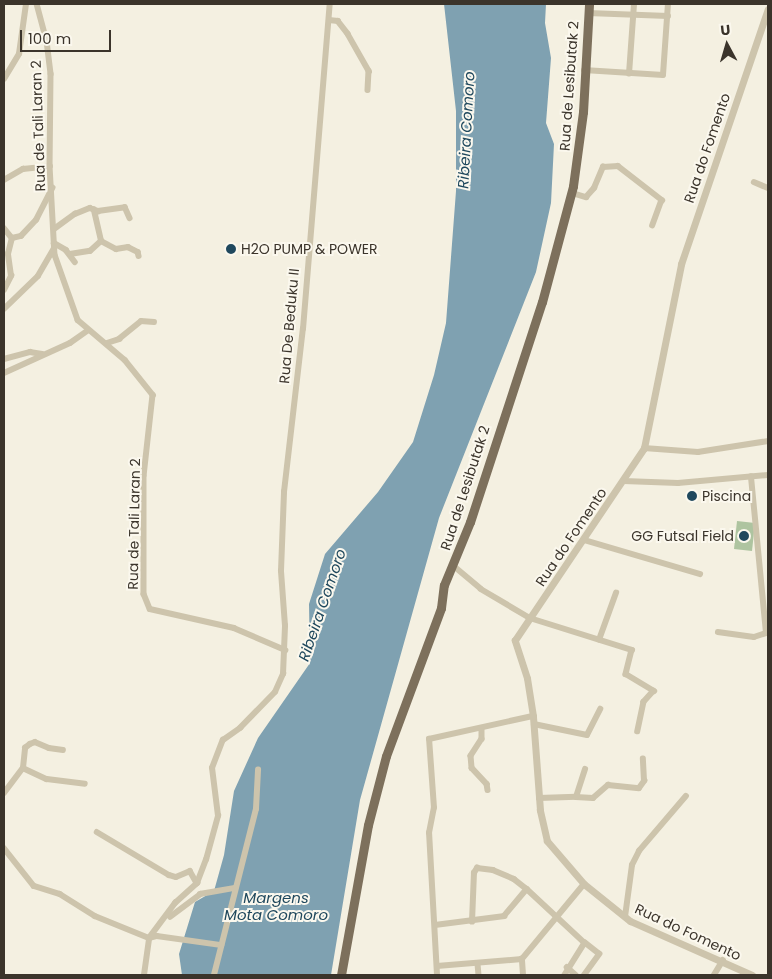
<!DOCTYPE html>
<style>
body{margin:0}
#map{position:relative;width:772px;height:979px;overflow:hidden;background:#f4f0e1;font-family:Poppins,sans-serif}
div>[style]{position:absolute}
[style*='--x']{left:calc(var(--x)*1px);top:calc(var(--y)*1px);width:calc(var(--w)*1px);rotate:calc(var(--a)*1deg)}
.green>*{inset:0;background:#aec4a0}
.water>*{inset:0;background:#7fa1b1}
.minor>*{height:5.5px;margin:-2.75px;padding:0 2.75px;transform-origin:2.75px;border-radius:2.75px;background:#cdc4ac}
.tertiary>*{height:7px;margin:-3.5px;padding:0 3.5px;transform-origin:3.5px;border-radius:3.5px;background:#cdc4ac}
.primary>*{height:9px;margin:-4.5px;padding:0 4.5px;transform-origin:4.5px;border-radius:4.5px;background:#7d705c}
.dots>*{width:14px;height:14px;translate:-50% -50%;box-sizing:border-box;border:2px solid #fbf8ee;border-radius:50%}
span{translate:-50% -50%;white-space:nowrap;text-align:center;line-height:1.15;-webkit-text-stroke:4px #fbf8ee;paint-order:stroke}
.street-label{font-size:14px;color:#3b342b}
.poi-label{font-size:14px;color:#3b342b}
.left{translate:0 -50%;text-align:left}
.right{translate:-100% -50%;text-align:right}
.water-label{font-size:15px;color:#1f485d;font-style:italic}
.frame{position:absolute;inset:0;border:5px solid #3b342b;pointer-events:none}
.north{position:absolute;left:702px;top:20px;width:50px;height:50px;-webkit-text-stroke:4px #fbf8ee;paint-order:stroke;rotate:354deg;font-size:14px;font-weight:700;line-height:20px;text-align:center;color:#3b342b}
.north::after{content:'';display:block;margin:auto;width:18px;height:22px;background:#3b342b;clip-path:polygon(50% 0,100% 100%,50% 72%,0 100%)}
.scale{position:absolute;left:20px;top:30px;width:91px;height:22px;box-sizing:border-box;border:2px solid #3b342b;border-top:0;padding-left:6px;font-size:15px;line-height:18px;white-space:nowrap;color:#3b342b;-webkit-text-stroke:4px #fbf8ee;paint-order:stroke}
</style>
<div id="map">
<div class="green">
<div style="clip-path:polygon(737px 521px,755px 523px,752px 551px,734px 549px)"></div>
</div>
<div class="water">
<div style="clip-path:polygon(444px 4px,546px 4px,545px 23px,551px 58px,546px 123px,554px 144px,551px 203px,536px 272px,439px 518px,360px 800px,331px 975px,182px 975px,179px 954px,195px 902px,214px 891px,224px 855px,234px 791px,258px 738px,310px 663px,309px 604px,325px 554px,378px 492px,413px 442px,434px 375px,446px 323px,456px 191px,456px 111px)"></div>
</div>
<div class="minor">
<div style="--x:37;--y:4;--w:38;--a:75"></div>
<div style="--x:47;--y:41;--w:33;--a:83"></div>
<div style="--x:51;--y:74;--w:92;--a:90.6"></div>
<div style="--x:50;--y:166;--w:89;--a:86.8"></div>
<div style="--x:55;--y:255;--w:69;--a:70.5"></div>
<div style="--x:78;--y:320;--w:62;--a:40.4"></div>
<div style="--x:125;--y:360;--w:45;--a:51.3"></div>
<div style="--x:153;--y:395;--w:81;--a:96.3"></div>
<div style="--x:144;--y:476;--w:118;--a:90"></div>
<div style="--x:144;--y:594;--w:16;--a:68"></div>
<div style="--x:150;--y:609;--w:86;--a:12.7"></div>
<div style="--x:234;--y:628;--w:56;--a:23.3"></div>
<div style="--x:588;--y:13;--w:80;--a:2.1"></div>
<div style="--x:329;--y:20;--w:9;--a:6"></div>
<div style="--x:338;--y:21;--w:16;--a:52"></div>
<div style="--x:348;--y:34;--w:43;--a:60.4"></div>
<div style="--x:369;--y:71;--w:19;--a:93"></div>
<div style="--x:584;--y:70;--w:79;--a:3.6"></div>
<div style="--x:663;--y:75;--w:71;--a:-86"></div>
<div style="--x:629;--y:74;--w:70;--a:-85.9"></div>
<div style="--x:4;--y:79;--w:29;--a:-59"></div>
<div style="--x:19;--y:54;--w:50;--a:-82"></div>
<div style="--x:4;--y:180;--w:22;--a:-30"></div>
<div style="--x:23;--y:169;--w:27;--a:-6"></div>
<div style="--x:754;--y:182;--w:15;--a:23"></div>
<div style="--x:572;--y:193;--w:15;--a:16"></div>
<div style="--x:586;--y:197;--w:12;--a:-48"></div>
<div style="--x:594;--y:188;--w:23;--a:-67"></div>
<div style="--x:603;--y:167;--w:15;--a:-4"></div>
<div style="--x:618;--y:166;--w:56;--a:37.7"></div>
<div style="--x:662;--y:200;--w:27;--a:110"></div>
<div style="--x:4;--y:228;--w:13;--a:51"></div>
<div style="--x:12;--y:238;--w:9;--a:-13"></div>
<div style="--x:21;--y:236;--w:22;--a:-47"></div>
<div style="--x:36;--y:220;--w:36;--a:-63"></div>
<div style="--x:54;--y:229;--w:26;--a:-36"></div>
<div style="--x:75;--y:214;--w:16;--a:-22"></div>
<div style="--x:90;--y:208;--w:9;--a:21"></div>
<div style="--x:98;--y:211;--w:27;--a:-8"></div>
<div style="--x:125;--y:207;--w:12;--a:66"></div>
<div style="--x:101;--y:241;--w:17;--a:28"></div>
<div style="--x:116;--y:249;--w:12;--a:-9"></div>
<div style="--x:128;--y:247;--w:11;--a:27"></div>
<div style="--x:138;--y:252;--w:4;--a:76"></div>
<div style="--x:54;--y:243;--w:14;--a:30"></div>
<div style="--x:66;--y:250;--w:15;--a:53"></div>
<div style="--x:70;--y:254;--w:20;--a:-9"></div>
<div style="--x:90;--y:251;--w:15;--a:-42"></div>
<div style="--x:101;--y:241;--w:32;--a:-103"></div>
<div style="--x:4;--y:290;--w:16;--a:-63"></div>
<div style="--x:11;--y:276;--w:22;--a:-98"></div>
<div style="--x:8;--y:254;--w:16;--a:-76"></div>
<div style="--x:4;--y:309;--w:47;--a:-44.1"></div>
<div style="--x:38;--y:276;--w:32;--a:-60"></div>
<div style="--x:107;--y:343;--w:13;--a:-18"></div>
<div style="--x:119;--y:339;--w:28;--a:-39"></div>
<div style="--x:141;--y:321;--w:13;--a:4"></div>
<div style="--x:4;--y:359;--w:27;--a:-15"></div>
<div style="--x:30;--y:352;--w:12;--a:9"></div>
<div style="--x:4;--y:373;--w:72;--a:-24.4"></div>
<div style="--x:70;--y:343;--w:21;--a:-35"></div>
<div style="--x:644;--y:448;--w:54;--a:4.2"></div>
<div style="--x:698;--y:452;--w:71;--a:-8.9"></div>
<div style="--x:624;--y:481;--w:54;--a:2.1"></div>
<div style="--x:678;--y:483;--w:90;--a:-5.1"></div>
<div style="--x:584;--y:540;--w:121;--a:16.3"></div>
<div style="--x:454;--y:566;--w:35;--a:40"></div>
<div style="--x:481;--y:589;--w:57;--a:30.6"></div>
<div style="--x:530;--y:618;--w:107;--a:17.4"></div>
<div style="--x:632;--y:650;--w:25;--a:104"></div>
<div style="--x:626;--y:674;--w:33;--a:31"></div>
<div style="--x:654;--y:691;--w:15;--a:132"></div>
<div style="--x:644;--y:702;--w:30;--a:102"></div>
<div style="--x:718;--y:632;--w:36;--a:8"></div>
<div style="--x:754;--y:637;--w:13;--a:-18"></div>
<div style="--x:766;--y:633;--w:157;--a:-95.5"></div>
<div style="--x:599;--y:640;--w:50;--a:-70.1"></div>
<div style="--x:534;--y:724;--w:54;--a:11.7"></div>
<div style="--x:587;--y:735;--w:29;--a:-63"></div>
<div style="--x:482;--y:728;--w:11;--a:90"></div>
<div style="--x:482;--y:739;--w:20;--a:123"></div>
<div style="--x:471;--y:756;--w:12;--a:85"></div>
<div style="--x:472;--y:768;--w:22;--a:47"></div>
<div style="--x:487;--y:784;--w:6;--a:81"></div>
<div style="--x:23;--y:768;--w:20;--a:-84"></div>
<div style="--x:25;--y:748;--w:6;--a:-39"></div>
<div style="--x:30;--y:744;--w:5;--a:-22"></div>
<div style="--x:35;--y:742;--w:15;--a:23"></div>
<div style="--x:49;--y:748;--w:14;--a:8"></div>
<div style="--x:4;--y:793;--w:31;--a:-53"></div>
<div style="--x:23;--y:768;--w:26;--a:25"></div>
<div style="--x:47;--y:779;--w:38;--a:7"></div>
<div style="--x:576;--y:797;--w:17;--a:3"></div>
<div style="--x:593;--y:798;--w:20;--a:-41"></div>
<div style="--x:608;--y:785;--w:31;--a:6"></div>
<div style="--x:639;--y:788;--w:9;--a:-54"></div>
<div style="--x:644;--y:781;--w:22;--a:-93"></div>
<div style="--x:539;--y:798;--w:37;--a:-2"></div>
<div style="--x:576;--y:797;--w:29;--a:-72"></div>
<div style="--x:97;--y:832;--w:84;--a:30.8"></div>
<div style="--x:169;--y:875;--w:7;--a:16"></div>
<div style="--x:176;--y:877;--w:15;--a:-23"></div>
<div style="--x:190;--y:871;--w:14;--a:60"></div>
<div style="--x:4;--y:848;--w:48;--a:51.7"></div>
<div style="--x:34;--y:886;--w:27;--a:17"></div>
<div style="--x:60;--y:894;--w:41;--a:32.2"></div>
<div style="--x:95;--y:916;--w:58;--a:22.2"></div>
<div style="--x:149;--y:938;--w:8;--a:-14"></div>
<div style="--x:157;--y:936;--w:65;--a:8"></div>
<div style="--x:170;--y:917;--w:38;--a:-37"></div>
<div style="--x:200;--y:894;--w:35;--a:-10"></div>
<div style="--x:625;--y:917;--w:52;--a:-82.3"></div>
<div style="--x:632;--y:865;--w:16;--a:-63"></div>
<div style="--x:639;--y:851;--w:72;--a:-49.5"></div>
<div style="--x:472;--y:922;--w:49;--a:-87.7"></div>
<div style="--x:474;--y:873;--w:6;--a:-59"></div>
<div style="--x:477;--y:868;--w:16;--a:7"></div>
<div style="--x:493;--y:870;--w:23;--a:23"></div>
<div style="--x:514;--y:879;--w:16;--a:38"></div>
<div style="--x:435;--y:925;--w:70;--a:-7.4"></div>
<div style="--x:504;--y:916;--w:35;--a:-50"></div>
<div style="--x:527;--y:889;--w:79;--a:43"></div>
<div style="--x:585;--y:943;--w:38;--a:122"></div>
<div style="--x:478;--y:964;--w:11;--a:85"></div>
<div style="--x:437;--y:966;--w:85;--a:-4.7"></div>
<div style="--x:567;--y:967;--w:12;--a:42"></div>
<div style="--x:144;--y:975;--w:37;--a:-82"></div>
<div style="--x:149;--y:938;--w:44;--a:-53.4"></div>
<div style="--x:175;--y:903;--w:30;--a:-42"></div>
<div style="--x:197;--y:883;--w:25;--a:-69"></div>
<div style="--x:206;--y:860;--w:46;--a:-74.7"></div>
<div style="--x:218;--y:816;--w:48;--a:-97.1"></div>
<div style="--x:212;--y:768;--w:30;--a:-69"></div>
<div style="--x:223;--y:740;--w:21;--a:-35"></div>
<div style="--x:240;--y:728;--w:50;--a:-45.8"></div>
<div style="--x:275;--y:692;--w:20;--a:-66"></div>
<div style="--x:283;--y:674;--w:48;--a:-87.6"></div>
<div style="--x:285;--y:626;--w:55;--a:-94.2"></div>
<div style="--x:281;--y:571;--w:79;--a:-87.8"></div>
<div style="--x:284;--y:492;--w:164;--a:-83.4"></div>
<div style="--x:303;--y:329;--w:326;--a:-85.3"></div>
<div style="--x:214;--y:975;--w:171;--a:-75.8"></div>
<div style="--x:256;--y:809;--w:39;--a:-87"></div>
<div style="--x:437;--y:975;--w:142;--a:-93.2"></div>
<div style="--x:429;--y:833;--w:25;--a:-79"></div>
<div style="--x:434;--y:808;--w:69;--a:-94.1"></div>
<div style="--x:429;--y:739;--w:107;--a:-12.5"></div>
<div style="--x:523;--y:975;--w:16;--a:-94"></div>
<div style="--x:522;--y:959;--w:97;--a:-50.4"></div>
<div style="--x:584;--y:975;--w:26;--a:-54"></div>
<div style="--x:599;--y:954;--w:18;--a:-142"></div>
<div style="--x:714;--y:975;--w:17;--a:-59"></div>
</div>
<div class="tertiary">
<div style="--x:752;--y:975;--w:133;--a:-156.1"></div>
<div style="--x:630;--y:921;--w:59;--a:-141.2"></div>
<div style="--x:584;--y:884;--w:57;--a:-130.7"></div>
<div style="--x:547;--y:841;--w:32;--a:-103"></div>
<div style="--x:540;--y:810;--w:94;--a:-94.3"></div>
<div style="--x:533;--y:716;--w:38;--a:-99"></div>
<div style="--x:527;--y:678;--w:40;--a:-108"></div>
<div style="--x:515;--y:640;--w:231;--a:-56.1"></div>
<div style="--x:644;--y:448;--w:188;--a:-78.6"></div>
<div style="--x:681;--y:264;--w:269;--a:-71.2"></div>
</div>
<div class="primary">
<div style="--x:341;--y:975;--w:152;--a:-79.8"></div>
<div style="--x:368;--y:825;--w:71;--a:-75.4"></div>
<div style="--x:386;--y:756;--w:158;--a:-69.6"></div>
<div style="--x:441;--y:608;--w:23;--a:-83"></div>
<div style="--x:444;--y:585;--w:68;--a:-67.6"></div>
<div style="--x:470;--y:522;--w:231;--a:-71.9"></div>
<div style="--x:542;--y:302;--w:120;--a:-75"></div>
<div style="--x:573;--y:186;--w:75;--a:-82.3"></div>
<div style="--x:583;--y:112;--w:108;--a:-86.8"></div>
</div>
<div class="dots">
<div style="left:231px;top:249px;background:#1f485d"></div>
<div style="left:692px;top:496px;background:#1f485d"></div>
<div style="left:744px;top:536px;background:#1f485d"></div>
</div>
<div class="street-label">
<span style="left:569px;top:86px;rotate:-86deg">Rua de Lesibutak 2</span>
<span style="left:38px;top:126px;rotate:-92deg">Rua de Tali Laran 2</span>
<span style="left:707px;top:148px;rotate:-71deg">Rua do Fomento</span>
<span style="left:289px;top:326px;rotate:-85deg">Rua De Beduku II</span>
<span style="left:465px;top:488px;rotate:-72deg">Rua de Lesibutak 2</span>
<span style="left:134px;top:524px;rotate:-89deg">Rua de Tali Laran 2</span>
<span style="left:571px;top:537px;rotate:-56deg">Rua do Fomento</span>
<span style="left:688px;top:932px;rotate:25deg">Rua do Fomento</span>
</div>
<div class="poi-label">
<span class="left" style="left:241px;top:249px">H2O PUMP &amp; POWER</span>
<span class="left" style="left:702px;top:496px">Piscina</span>
<span class="right" style="left:734px;top:536px">GG Futsal Field</span>
</div>
<div class="water-label">
<span style="left:466px;top:130px;rotate:-87deg">Ribeira Comoro</span>
<span style="left:322px;top:605px;rotate:-71deg">Ribeira Comoro</span>
<span style="left:276px;top:906px">Margens<br>Mota Comoro</span>
</div>
<div class="frame"></div>
<div class="north">U</div>
<div class="scale">100 m</div>
</div>
